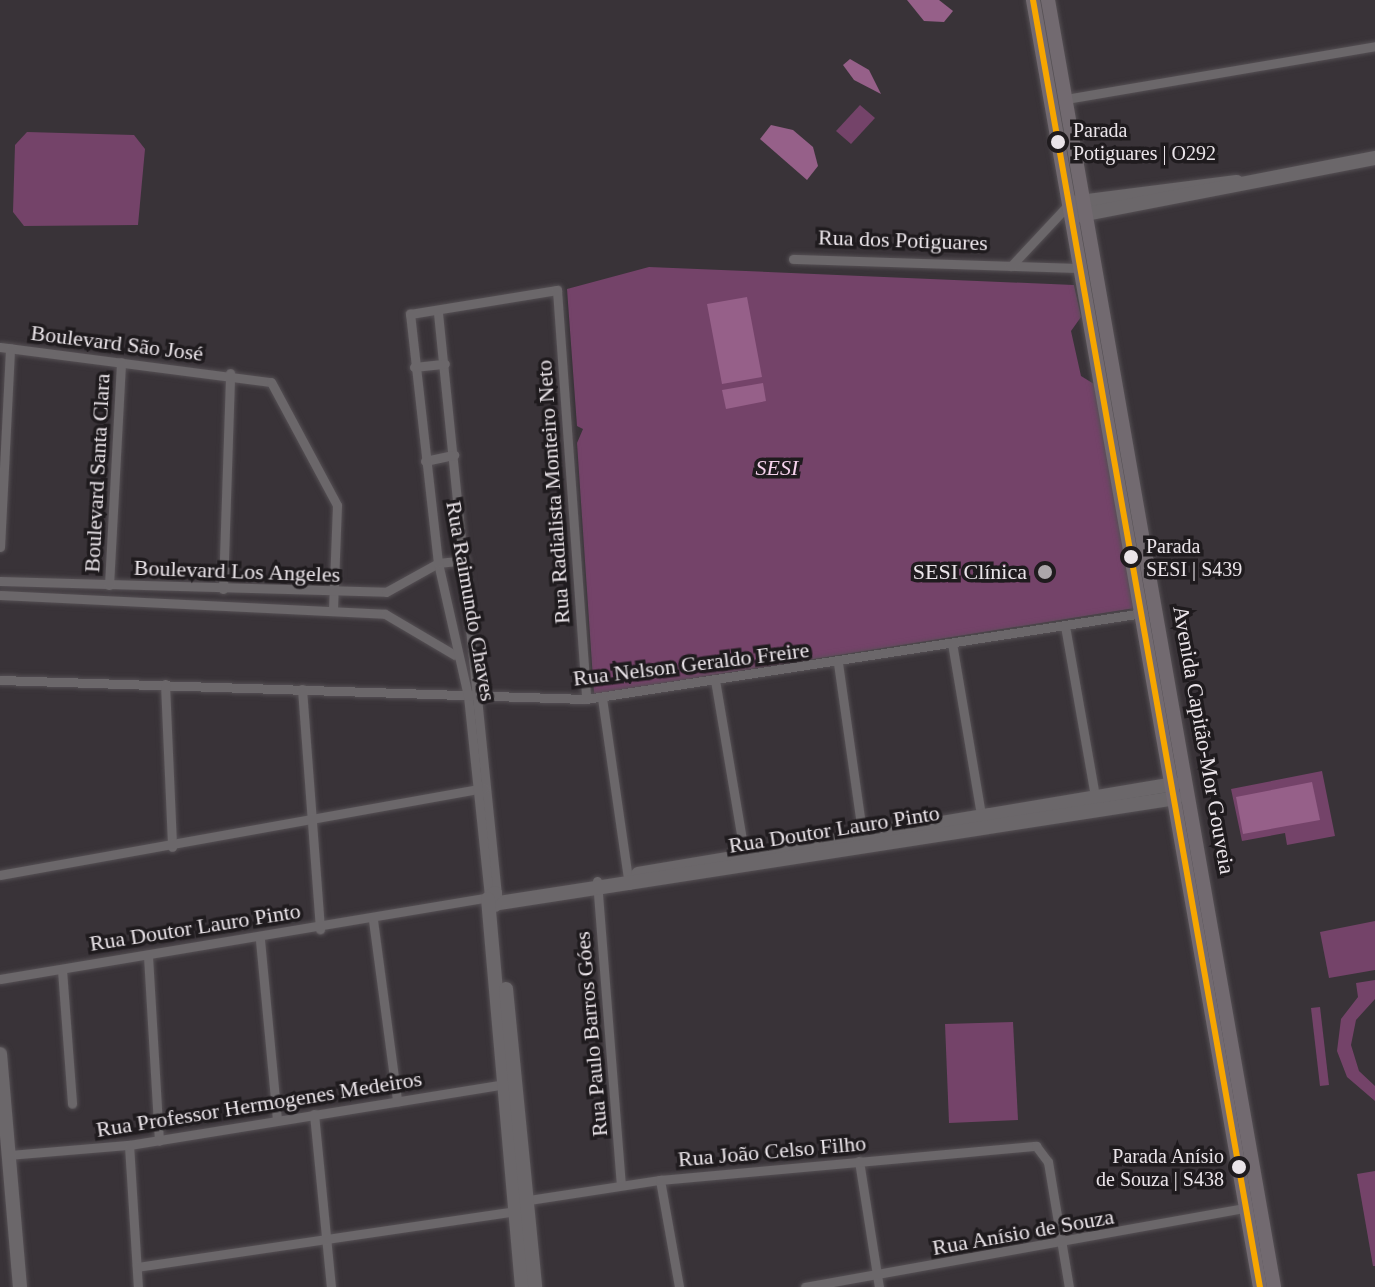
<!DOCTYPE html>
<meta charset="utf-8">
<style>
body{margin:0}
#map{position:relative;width:1375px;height:1287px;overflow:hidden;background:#393338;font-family:"Times New Roman",serif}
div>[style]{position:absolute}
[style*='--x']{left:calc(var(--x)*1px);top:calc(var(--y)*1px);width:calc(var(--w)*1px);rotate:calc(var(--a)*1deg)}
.green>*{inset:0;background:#744369}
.water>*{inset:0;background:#966089}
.roads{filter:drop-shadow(0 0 2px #555054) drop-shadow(0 0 2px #555054)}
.street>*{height:9px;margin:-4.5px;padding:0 4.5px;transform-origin:4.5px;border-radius:4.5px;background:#6b676a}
.secondary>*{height:14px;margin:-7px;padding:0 7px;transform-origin:7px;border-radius:7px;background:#6b676a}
.primary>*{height:14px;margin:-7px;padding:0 7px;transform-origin:7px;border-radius:7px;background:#726a70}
.bus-1>*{height:6px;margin:-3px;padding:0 3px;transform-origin:3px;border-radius:3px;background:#f7a600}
.dots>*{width:22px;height:22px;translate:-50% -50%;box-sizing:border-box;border:4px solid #1f1b1e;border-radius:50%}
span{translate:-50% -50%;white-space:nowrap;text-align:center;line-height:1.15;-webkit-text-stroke:7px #1f1b1e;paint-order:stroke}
.bus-label{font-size:20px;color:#eae4e9}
.left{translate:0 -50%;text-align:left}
.right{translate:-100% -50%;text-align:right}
.street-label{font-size:22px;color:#eae4e9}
.park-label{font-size:22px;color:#f5d2ec;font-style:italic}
.poi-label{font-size:22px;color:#eae4e9}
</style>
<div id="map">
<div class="green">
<div style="clip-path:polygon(860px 105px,875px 118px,851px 144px,836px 131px)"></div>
<div style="clip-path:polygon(27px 132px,134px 135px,145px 149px,138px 225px,24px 226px,13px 212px,15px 145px)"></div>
<div style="clip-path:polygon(649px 267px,1074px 285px,1081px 317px,1071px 331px,1081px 376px,1094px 384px,1135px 608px,594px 694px,577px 443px,583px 429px,577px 426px,567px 289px)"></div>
<div style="clip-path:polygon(1322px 771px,1335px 836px,1287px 845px,1285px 833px,1242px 841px,1231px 789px)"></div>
<div style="clip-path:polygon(1375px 921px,1375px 970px,1329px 978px,1320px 932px)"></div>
<div style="clip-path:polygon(1375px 980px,1375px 999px,1356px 1020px,1351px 1045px,1359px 1071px,1375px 1086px,1375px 1101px,1347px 1077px,1337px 1051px,1341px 1019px,1358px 997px,1356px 983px)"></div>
<div style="clip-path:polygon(1320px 1007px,1329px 1085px,1320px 1086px,1311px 1008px)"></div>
<div style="clip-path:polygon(1013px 1022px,1018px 1120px,949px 1123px,945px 1024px)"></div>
<div style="clip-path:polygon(1375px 1171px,1375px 1266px,1373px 1266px,1357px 1174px)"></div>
</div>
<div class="water">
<div style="clip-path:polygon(907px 0,939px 0,953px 11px,944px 22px,924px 21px)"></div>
<div style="clip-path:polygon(850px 59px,869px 70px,881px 94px,854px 80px,843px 65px)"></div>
<div style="clip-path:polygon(771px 125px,793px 130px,813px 147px,818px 166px,807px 180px,760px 139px)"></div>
<div style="clip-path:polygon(747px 297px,762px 377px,722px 384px,707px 304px)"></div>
<div style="clip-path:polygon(763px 383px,766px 401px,726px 409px,722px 390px)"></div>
<div style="clip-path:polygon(1312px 782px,1320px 820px,1243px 834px,1236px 797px)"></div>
</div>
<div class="roads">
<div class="street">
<div style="--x:1066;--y:99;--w:314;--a:-9.7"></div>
<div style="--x:793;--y:259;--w:288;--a:1.8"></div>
<div style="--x:1011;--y:266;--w:85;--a:-46.9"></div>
<div style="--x:438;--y:313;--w:585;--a:84.21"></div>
<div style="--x:0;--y:347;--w:273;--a:7.4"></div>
<div style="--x:271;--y:382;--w:140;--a:61.8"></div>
<div style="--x:337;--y:505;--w:105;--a:92.2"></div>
<div style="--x:414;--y:367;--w:31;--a:-6"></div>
<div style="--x:425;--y:461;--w:30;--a:-12"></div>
<div style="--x:0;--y:547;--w:199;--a:-87.1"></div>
<div style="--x:0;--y:581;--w:386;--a:1.6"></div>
<div style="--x:386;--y:592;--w:60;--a:-29.1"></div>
<div style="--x:438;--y:563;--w:27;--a:-6"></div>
<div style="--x:109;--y:585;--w:223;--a:-86.9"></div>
<div style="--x:223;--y:589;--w:216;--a:-88.1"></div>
<div style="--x:0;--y:595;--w:385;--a:2.8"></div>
<div style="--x:385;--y:614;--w:81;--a:30.4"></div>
<div style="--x:1065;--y:626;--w:178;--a:80"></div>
<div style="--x:952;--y:643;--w:180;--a:80.4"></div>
<div style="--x:838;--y:663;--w:177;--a:81.9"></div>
<div style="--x:0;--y:680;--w:586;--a:1.86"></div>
<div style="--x:586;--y:699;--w:564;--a:-8.78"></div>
<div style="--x:715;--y:680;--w:181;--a:80.4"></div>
<div style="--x:165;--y:684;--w:163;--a:87.5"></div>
<div style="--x:302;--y:689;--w:241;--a:85.7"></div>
<div style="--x:602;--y:698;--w:189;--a:81.8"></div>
<div style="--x:0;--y:875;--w:492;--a:-10.2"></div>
<div style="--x:597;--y:881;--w:305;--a:85.5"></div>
<div style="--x:489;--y:896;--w:201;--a:-96"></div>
<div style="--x:468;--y:696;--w:136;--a:-102.7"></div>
<div style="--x:438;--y:563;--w:251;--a:-96.4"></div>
<div style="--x:410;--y:314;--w:149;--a:-9.3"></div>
<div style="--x:557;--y:290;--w:410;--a:85.9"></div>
<div style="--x:373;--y:920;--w:183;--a:82.4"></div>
<div style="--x:260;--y:940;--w:181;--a:84.6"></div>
<div style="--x:148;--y:956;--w:185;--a:86.6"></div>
<div style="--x:62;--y:970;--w:134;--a:85.7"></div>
<div style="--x:0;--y:979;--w:496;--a:-9.5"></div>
<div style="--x:314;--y:1114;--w:174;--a:84.4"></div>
<div style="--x:129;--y:1145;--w:142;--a:86.4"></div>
<div style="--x:9;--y:1155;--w:120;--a:-4.8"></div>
<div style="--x:129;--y:1145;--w:383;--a:-9.2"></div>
<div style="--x:859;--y:1161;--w:128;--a:81"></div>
<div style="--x:660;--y:1180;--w:109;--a:79.9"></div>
<div style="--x:522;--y:1201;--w:140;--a:-8.7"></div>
<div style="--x:660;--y:1180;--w:378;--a:-5.2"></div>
<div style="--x:1036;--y:1146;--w:20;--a:53"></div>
<div style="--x:1048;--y:1162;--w:127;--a:80.5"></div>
<div style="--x:137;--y:1267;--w:384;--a:-8.4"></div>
<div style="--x:805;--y:1287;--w:448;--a:-10.2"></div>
</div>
<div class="secondary">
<div style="--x:1072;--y:203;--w:166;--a:-7.3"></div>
<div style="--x:1076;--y:216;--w:305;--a:-11"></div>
<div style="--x:638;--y:874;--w:544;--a:-9.53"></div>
<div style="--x:499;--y:903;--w:685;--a:-8.82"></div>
<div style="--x:495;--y:905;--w:12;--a:-90"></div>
<div style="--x:495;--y:893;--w:9;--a:139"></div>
<div style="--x:488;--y:899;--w:389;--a:85"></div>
<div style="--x:506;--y:989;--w:299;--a:84.4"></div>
<div style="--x:0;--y:1054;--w:234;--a:85.1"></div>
</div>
<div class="primary">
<div style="--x:1033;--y:0;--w:1307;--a:80"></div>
<div style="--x:1048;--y:0;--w:1307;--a:80.04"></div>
</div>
</div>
<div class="bus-1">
<div style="--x:1033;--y:0;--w:1307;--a:80"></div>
</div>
<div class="dots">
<div style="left:1058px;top:142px;background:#eae4e9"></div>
<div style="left:1131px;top:557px;background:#eae4e9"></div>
<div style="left:1045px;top:572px;background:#aca6ab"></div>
<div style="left:1239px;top:1167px;background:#eae4e9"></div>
</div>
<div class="bus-label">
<span class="left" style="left:1073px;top:142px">Parada<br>Potiguares | O292</span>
<span class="left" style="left:1146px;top:558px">Parada<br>SESI | S439</span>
<span class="right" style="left:1224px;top:1168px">Parada Anísio<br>de Souza | S438</span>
</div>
<div class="street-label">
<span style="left:903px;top:240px;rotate:2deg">Rua dos Potiguares</span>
<span style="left:117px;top:343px;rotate:7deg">Boulevard São José</span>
<span style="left:97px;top:473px;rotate:-87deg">Boulevard Santa Clara</span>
<span style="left:553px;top:492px;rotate:-94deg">Rua Radialista Monteiro Neto</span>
<span style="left:237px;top:571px;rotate:2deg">Boulevard Los Angeles</span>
<span style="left:471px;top:601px;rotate:80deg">Rua Raimundo Chaves</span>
<span style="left:691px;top:664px;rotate:-7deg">Rua Nelson Geraldo Freire</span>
<span style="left:1204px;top:740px;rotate:80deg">Avenida Capitão-Mor Gouveia</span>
<span style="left:834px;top:829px;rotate:-9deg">Rua Doutor Lauro Pinto</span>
<span style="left:195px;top:927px;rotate:-9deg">Rua Doutor Lauro Pinto</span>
<span style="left:591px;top:1034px;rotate:-95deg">Rua Paulo Barros Góes</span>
<span style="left:259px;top:1104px;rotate:-9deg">Rua Professor Hermogenes Medeiros</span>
<span style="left:772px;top:1151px;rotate:-5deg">Rua João Celso Filho</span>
<span style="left:1023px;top:1232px;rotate:-10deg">Rua Anísio de Souza</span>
</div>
<div class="park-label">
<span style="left:777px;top:468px">SESI</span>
</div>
<div class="poi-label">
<span class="right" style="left:1027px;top:572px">SESI Clínica</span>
</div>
</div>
